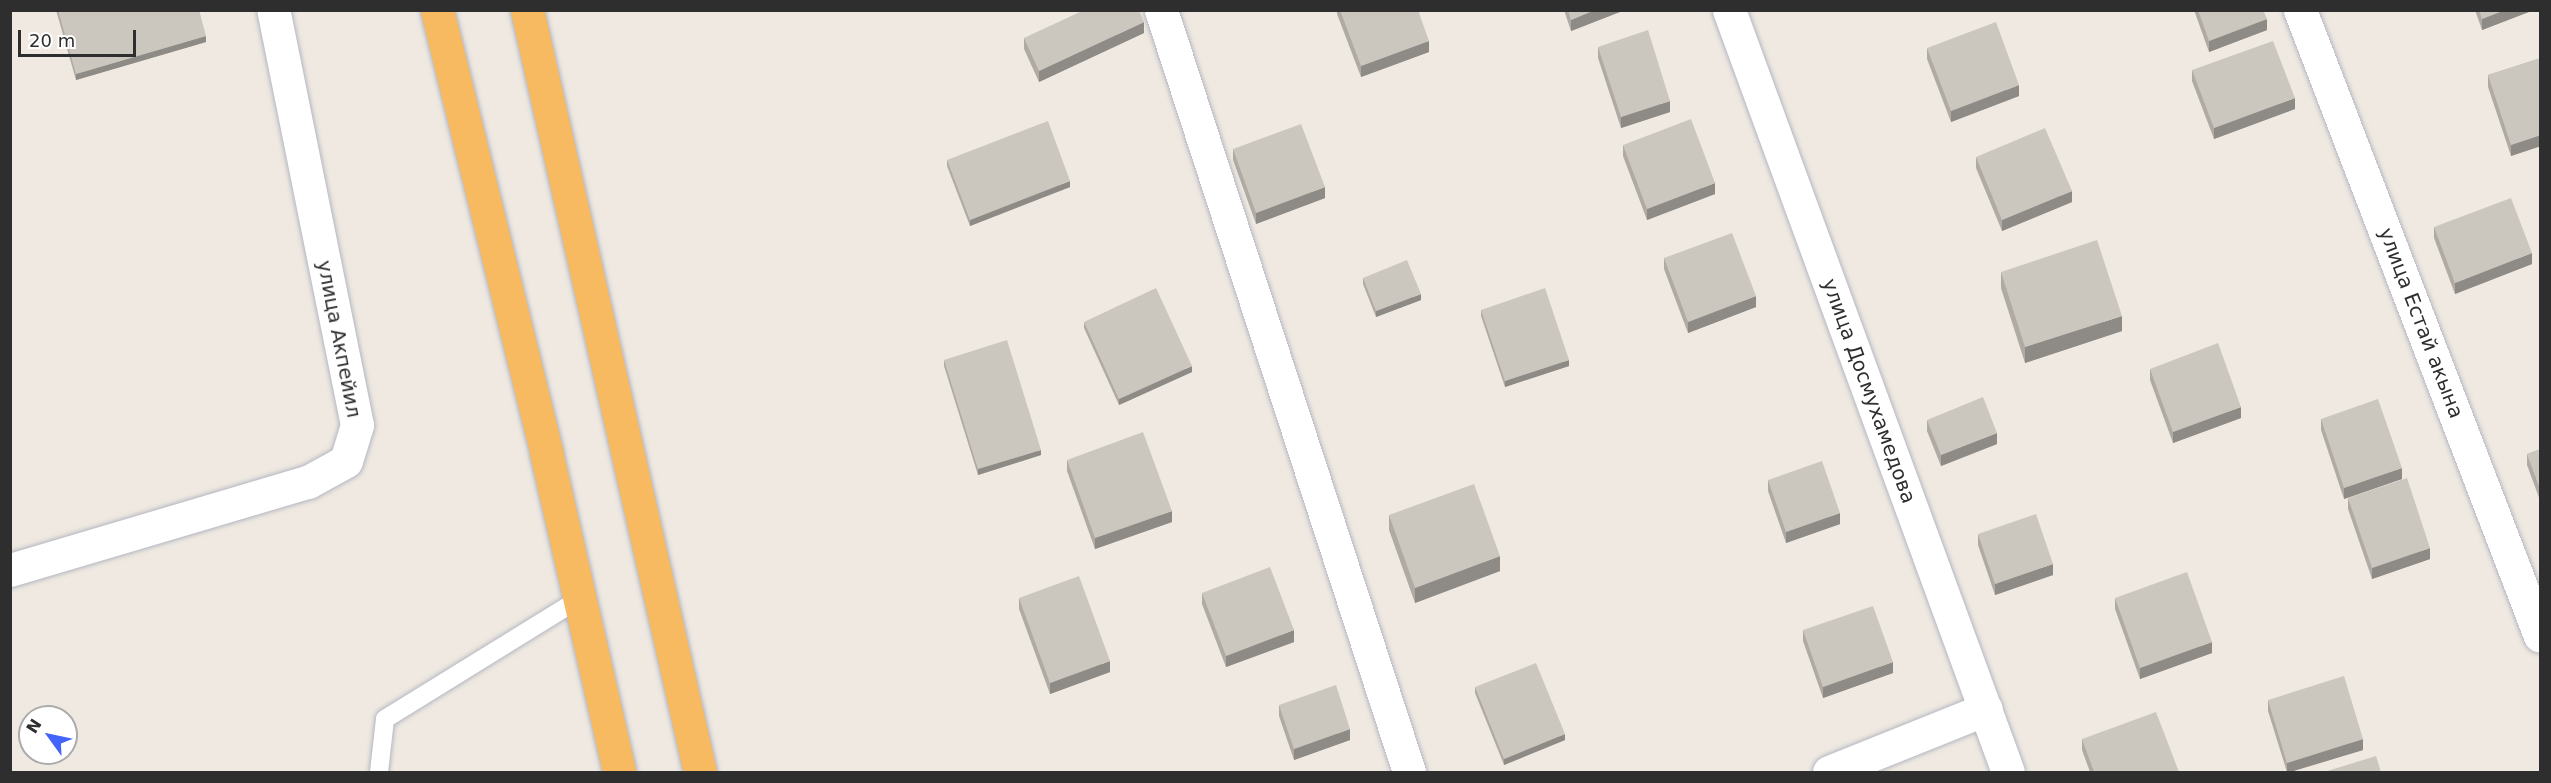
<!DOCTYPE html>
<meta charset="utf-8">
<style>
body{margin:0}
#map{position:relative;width:2551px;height:783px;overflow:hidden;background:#efe9e1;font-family:"DejaVu Sans",sans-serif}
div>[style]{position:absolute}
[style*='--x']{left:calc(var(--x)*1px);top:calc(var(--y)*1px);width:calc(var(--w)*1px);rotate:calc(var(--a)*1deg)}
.roads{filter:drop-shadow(0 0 2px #b4b7c1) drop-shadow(0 0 2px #b4b7c1)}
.service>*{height:18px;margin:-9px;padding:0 9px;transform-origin:9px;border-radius:9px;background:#fff}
.minor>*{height:33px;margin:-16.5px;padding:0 16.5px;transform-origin:16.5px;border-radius:16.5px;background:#fff}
.trunk>*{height:33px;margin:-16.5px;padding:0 16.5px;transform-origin:16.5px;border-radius:16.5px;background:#f8ba60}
.wall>*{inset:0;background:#afaba4}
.shaded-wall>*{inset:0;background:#8e8b86}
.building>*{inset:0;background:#cbc7bf}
span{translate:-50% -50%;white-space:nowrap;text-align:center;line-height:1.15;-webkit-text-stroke:5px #fff;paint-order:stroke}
.street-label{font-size:20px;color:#2e2e2e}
.frame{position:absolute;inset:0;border:12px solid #2e2e2e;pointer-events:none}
.north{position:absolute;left:18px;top:705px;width:60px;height:60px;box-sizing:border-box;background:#fff;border:2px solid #ababab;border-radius:50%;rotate:303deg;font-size:16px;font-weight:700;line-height:24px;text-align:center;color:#2e2e2e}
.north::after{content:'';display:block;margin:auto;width:21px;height:27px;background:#4264fb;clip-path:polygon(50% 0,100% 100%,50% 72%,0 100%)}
.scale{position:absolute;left:18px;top:30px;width:118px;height:27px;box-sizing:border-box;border:3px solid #2e2e2e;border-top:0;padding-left:8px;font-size:18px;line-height:21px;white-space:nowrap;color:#2e2e2e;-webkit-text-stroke:4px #fff;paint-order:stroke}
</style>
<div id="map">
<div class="roads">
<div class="service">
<div style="--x:379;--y:772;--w:53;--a:-83.5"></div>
<div style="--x:385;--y:719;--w:228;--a:-31.7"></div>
</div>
<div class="minor">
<div style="--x:1161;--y:10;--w:801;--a:71.97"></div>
<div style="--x:1729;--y:10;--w:811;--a:69.89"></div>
<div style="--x:2300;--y:10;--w:670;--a:69.02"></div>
<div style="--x:10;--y:570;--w:311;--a:-16.5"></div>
<div style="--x:308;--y:482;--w:43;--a:-28.9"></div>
<div style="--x:346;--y:461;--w:38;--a:-73"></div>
<div style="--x:357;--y:425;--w:423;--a:-101.4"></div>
<div style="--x:1829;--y:772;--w:169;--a:-21.9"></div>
</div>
<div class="trunk">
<div style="--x:437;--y:10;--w:455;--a:76.1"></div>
<div style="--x:546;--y:452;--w:328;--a:77.1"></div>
<div style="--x:527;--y:10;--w:781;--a:77.21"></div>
</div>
</div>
<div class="wall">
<div style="clip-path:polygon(56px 10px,199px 10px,206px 42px,76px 80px)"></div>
<div style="clip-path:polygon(1337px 10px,1418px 10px,1429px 52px,1361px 77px,1337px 14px)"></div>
<div style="clip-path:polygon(1564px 10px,1625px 10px,1571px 31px)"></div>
<div style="clip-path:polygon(2194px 10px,2263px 10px,2267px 30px,2209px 52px)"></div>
<div style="clip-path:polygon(2475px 10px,2534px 10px,2482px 30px)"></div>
<div style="clip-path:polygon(1144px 33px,1039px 82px,1024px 49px,1024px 38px)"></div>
<div style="clip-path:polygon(1598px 47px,1670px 112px,1621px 128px,1598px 58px)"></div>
<div style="clip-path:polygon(1927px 48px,2019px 96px,1951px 122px,1927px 59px)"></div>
<div style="clip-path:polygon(2541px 58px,2541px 146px,2511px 156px,2488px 87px,2488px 75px)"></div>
<div style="clip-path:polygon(2192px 70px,2295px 109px,2214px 139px,2192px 81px)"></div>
<div style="clip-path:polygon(1623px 145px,1715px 194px,1647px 220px,1623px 156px)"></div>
<div style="clip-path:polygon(1233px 149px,1325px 198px,1256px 224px,1233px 160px)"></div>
<div style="clip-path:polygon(1976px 157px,2072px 202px,2002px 231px,1976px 168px)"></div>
<div style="clip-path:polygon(947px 160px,1070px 187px,970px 226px,947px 166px)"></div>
<div style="clip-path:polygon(2434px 227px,2532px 264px,2455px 294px,2434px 238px)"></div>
<div style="clip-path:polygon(1664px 258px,1756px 307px,1688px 333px,1664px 269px)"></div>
<div style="clip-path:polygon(2001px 272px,2122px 331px,2025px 363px,2001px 288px)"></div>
<div style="clip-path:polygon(1363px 278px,1421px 300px,1376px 317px,1363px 284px)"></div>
<div style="clip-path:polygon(1481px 310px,1569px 366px,1505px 387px,1481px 316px)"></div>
<div style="clip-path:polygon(1084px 322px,1192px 372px,1119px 405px,1084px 328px)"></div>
<div style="clip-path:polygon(944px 360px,1041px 455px,978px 475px,944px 366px)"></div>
<div style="clip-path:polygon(2150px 369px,2241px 418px,2173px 443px,2150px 380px)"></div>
<div style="clip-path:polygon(2321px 419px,2402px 479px,2344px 499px,2321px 430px)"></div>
<div style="clip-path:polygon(1927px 420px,1997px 444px,1941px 466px,1927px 431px)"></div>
<div style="clip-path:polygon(2541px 449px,2541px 503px,2527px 465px,2527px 454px)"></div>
<div style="clip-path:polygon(1067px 460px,1172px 522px,1095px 549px,1067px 471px)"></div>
<div style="clip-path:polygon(1768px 480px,1840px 524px,1786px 543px,1768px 491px)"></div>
<div style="clip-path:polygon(2348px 498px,2430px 559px,2372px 579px,2348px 509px)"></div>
<div style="clip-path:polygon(1389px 515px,1500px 571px,1415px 603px,1389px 530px)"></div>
<div style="clip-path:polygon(1978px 534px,2053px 575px,1995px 595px,1978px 545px)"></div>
<div style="clip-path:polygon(1202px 593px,1294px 642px,1226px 667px,1202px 604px)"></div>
<div style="clip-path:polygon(1019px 598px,1110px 672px,1050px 694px,1019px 609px)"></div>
<div style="clip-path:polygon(2115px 598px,2212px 653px,2140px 679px,2115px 609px)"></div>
<div style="clip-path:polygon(1803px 630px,1893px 673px,1823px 698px,1803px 641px)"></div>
<div style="clip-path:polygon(1475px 687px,1565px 740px,1504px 765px,1475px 693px)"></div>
<div style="clip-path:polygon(2268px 700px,2363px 750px,2290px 772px,2287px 772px,2268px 711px)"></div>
<div style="clip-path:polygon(1279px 705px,1350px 740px,1294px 760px,1279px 716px)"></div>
<div style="clip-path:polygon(2082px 739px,2179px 772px,2090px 772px,2082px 750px)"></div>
</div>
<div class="shaded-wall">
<div style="clip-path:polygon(1595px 10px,1625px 10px,1571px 31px,1571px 20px)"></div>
<div style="clip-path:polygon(2505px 10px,2534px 10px,2482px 30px,2482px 19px)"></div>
<div style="clip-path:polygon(2267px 19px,2267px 30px,2209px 52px,2209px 41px)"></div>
<div style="clip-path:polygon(1144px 22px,1144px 33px,1039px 82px,1039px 71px)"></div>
<div style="clip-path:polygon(206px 36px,206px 42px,76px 80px,76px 74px)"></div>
<div style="clip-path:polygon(1429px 41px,1429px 52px,1361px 77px,1361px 66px)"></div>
<div style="clip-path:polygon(2019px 85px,2019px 96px,1951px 122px,1951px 111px)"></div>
<div style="clip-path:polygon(2295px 98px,2295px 109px,2214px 139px,2214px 128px)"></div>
<div style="clip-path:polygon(1670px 101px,1670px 112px,1621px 128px,1621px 117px)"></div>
<div style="clip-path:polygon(2541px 135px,2541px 146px,2511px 156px,2511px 145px)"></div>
<div style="clip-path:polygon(1070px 181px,1070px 187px,970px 226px,970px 220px)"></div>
<div style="clip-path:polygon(1715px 183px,1715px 194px,1647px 220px,1647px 209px)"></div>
<div style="clip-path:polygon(1325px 187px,1325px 198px,1256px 224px,1256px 213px)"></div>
<div style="clip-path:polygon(2072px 191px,2072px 202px,2002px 231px,2002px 220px)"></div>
<div style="clip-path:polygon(2532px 253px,2532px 264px,2455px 294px,2455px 283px)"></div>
<div style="clip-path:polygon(1421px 294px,1421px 300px,1376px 317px,1376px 311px)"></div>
<div style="clip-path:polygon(1756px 296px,1756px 307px,1688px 333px,1688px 322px)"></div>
<div style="clip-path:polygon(2122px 316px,2122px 331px,2025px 363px,2025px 347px)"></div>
<div style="clip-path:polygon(1569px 360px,1569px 366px,1505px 387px,1505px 381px)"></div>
<div style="clip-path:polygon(1192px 366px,1192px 372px,1119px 405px,1119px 399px)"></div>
<div style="clip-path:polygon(2241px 407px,2241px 418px,2173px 443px,2173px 432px)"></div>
<div style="clip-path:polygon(1997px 433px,1997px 444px,1941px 466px,1941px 455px)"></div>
<div style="clip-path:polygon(1041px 450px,1041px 455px,978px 475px,978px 469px)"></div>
<div style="clip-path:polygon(2402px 468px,2402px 479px,2344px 499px,2344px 488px)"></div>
<div style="clip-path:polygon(1172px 511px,1172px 522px,1095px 549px,1095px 538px)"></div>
<div style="clip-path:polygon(1840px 513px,1840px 524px,1786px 543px,1786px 532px)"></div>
<div style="clip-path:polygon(2430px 548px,2430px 559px,2372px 579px,2372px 568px)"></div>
<div style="clip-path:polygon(1500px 556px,1500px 571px,1415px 603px,1415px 588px)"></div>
<div style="clip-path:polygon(2053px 564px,2053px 575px,1995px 595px,1995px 584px)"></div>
<div style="clip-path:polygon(1294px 630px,1294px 642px,1226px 667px,1226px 656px)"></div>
<div style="clip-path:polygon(2212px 642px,2212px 653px,2140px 679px,2140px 668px)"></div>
<div style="clip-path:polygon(1110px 661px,1110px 672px,1050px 694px,1050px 683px)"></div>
<div style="clip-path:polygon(1893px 662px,1893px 673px,1823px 698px,1823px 687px)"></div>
<div style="clip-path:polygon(1350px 729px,1350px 740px,1294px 760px,1294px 749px)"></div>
<div style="clip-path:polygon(1565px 734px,1565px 740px,1504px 765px,1504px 759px)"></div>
<div style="clip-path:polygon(2363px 739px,2363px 750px,2290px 772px,2287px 772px,2287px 763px)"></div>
</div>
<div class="building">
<div style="clip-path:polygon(58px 10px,199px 10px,206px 36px,76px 74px)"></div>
<div style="clip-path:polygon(1084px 10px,1139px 10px,1144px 22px,1039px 71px,1024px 38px)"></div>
<div style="clip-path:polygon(1340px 10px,1418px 10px,1429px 41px,1361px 66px)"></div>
<div style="clip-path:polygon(1568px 10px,1595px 10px,1571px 20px)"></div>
<div style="clip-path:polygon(2198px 10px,2263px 10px,2267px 19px,2209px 41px)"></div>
<div style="clip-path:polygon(2479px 10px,2505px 10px,2482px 19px)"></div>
<div style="clip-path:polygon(1996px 22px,2019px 85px,1951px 111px,1927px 48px)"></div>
<div style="clip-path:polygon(1648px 30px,1670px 101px,1621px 117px,1598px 47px)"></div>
<div style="clip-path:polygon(2273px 41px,2295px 98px,2214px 128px,2192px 70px)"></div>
<div style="clip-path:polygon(2541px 58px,2541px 135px,2511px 145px,2488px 75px)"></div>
<div style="clip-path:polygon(1691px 119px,1715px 183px,1647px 209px,1623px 145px)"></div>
<div style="clip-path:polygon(1048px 121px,1070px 181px,970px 220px,947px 160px)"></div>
<div style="clip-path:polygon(1301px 124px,1325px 187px,1256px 213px,1233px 149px)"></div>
<div style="clip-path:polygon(2045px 128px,2072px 191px,2002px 220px,1976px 157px)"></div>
<div style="clip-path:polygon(2511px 198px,2532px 253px,2455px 283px,2434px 227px)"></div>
<div style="clip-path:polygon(1732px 233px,1756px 296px,1688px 322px,1664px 258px)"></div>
<div style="clip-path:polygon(2097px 240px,2122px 316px,2025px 347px,2001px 272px)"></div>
<div style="clip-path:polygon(1407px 260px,1421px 294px,1376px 311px,1363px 278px)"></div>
<div style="clip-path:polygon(1156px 288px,1192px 366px,1119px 399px,1084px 322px)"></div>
<div style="clip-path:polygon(1545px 288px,1569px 360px,1505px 381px,1481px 310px)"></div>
<div style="clip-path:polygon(1007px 340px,1041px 450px,978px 469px,944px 360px)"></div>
<div style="clip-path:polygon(2218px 343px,2241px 407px,2173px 432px,2150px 369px)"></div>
<div style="clip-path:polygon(1983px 397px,1997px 433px,1941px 455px,1927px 420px)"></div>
<div style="clip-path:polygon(2378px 399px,2402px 468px,2344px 488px,2321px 419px)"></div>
<div style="clip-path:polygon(1143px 432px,1172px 511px,1095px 538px,1067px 460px)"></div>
<div style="clip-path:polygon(2541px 449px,2541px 492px,2527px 454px)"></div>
<div style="clip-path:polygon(1822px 461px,1840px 513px,1786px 532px,1768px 480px)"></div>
<div style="clip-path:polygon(2407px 478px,2430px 548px,2372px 568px,2348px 498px)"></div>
<div style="clip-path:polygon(1474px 484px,1500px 556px,1415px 588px,1389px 515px)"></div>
<div style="clip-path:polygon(2036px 514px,2053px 564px,1995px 584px,1978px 534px)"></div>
<div style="clip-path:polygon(1270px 567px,1294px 630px,1226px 656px,1202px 593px)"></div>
<div style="clip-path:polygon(2187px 572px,2212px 642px,2140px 668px,2115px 598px)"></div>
<div style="clip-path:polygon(1079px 576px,1110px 661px,1050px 683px,1019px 598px)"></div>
<div style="clip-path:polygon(1873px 606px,1893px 662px,1823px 687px,1803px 630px)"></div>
<div style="clip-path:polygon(1536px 663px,1565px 734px,1504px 759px,1475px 687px)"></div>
<div style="clip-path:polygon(2344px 676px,2363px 739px,2287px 763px,2268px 700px)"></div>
<div style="clip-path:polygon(1336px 685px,1350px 729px,1294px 749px,1279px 705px)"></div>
<div style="clip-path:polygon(2156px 712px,2179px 772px,2094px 772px,2082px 739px)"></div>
<div style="clip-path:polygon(2376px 756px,2381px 772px,2324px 772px)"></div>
</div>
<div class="street-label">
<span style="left:2421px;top:323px;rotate:69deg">улица Естай акына</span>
<span style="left:339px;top:339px;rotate:79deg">улица Акпейил</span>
<span style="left:1869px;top:391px;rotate:70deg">улица Досмухамедова</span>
</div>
<div class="frame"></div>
<div class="north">N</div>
<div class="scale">20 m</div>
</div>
